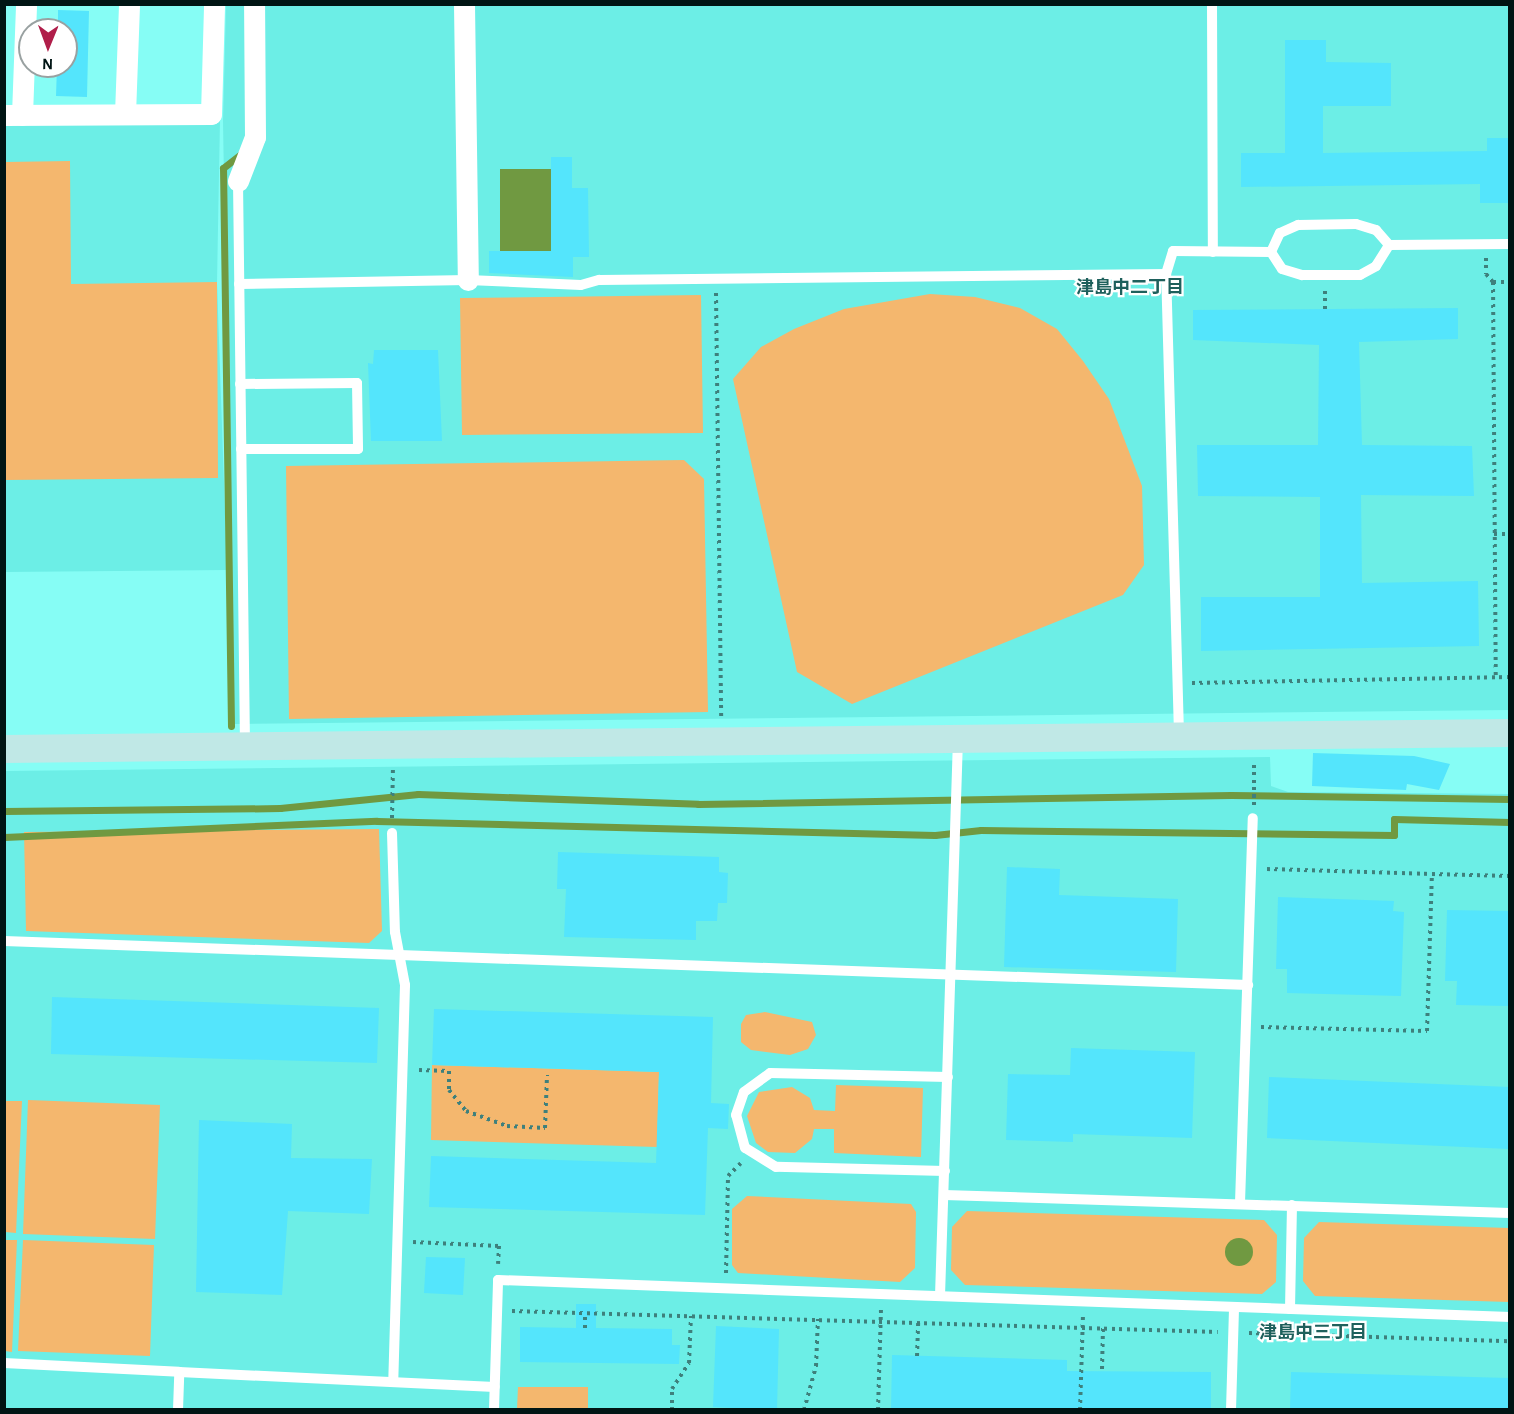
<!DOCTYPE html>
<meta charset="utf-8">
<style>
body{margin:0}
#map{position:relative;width:1514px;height:1414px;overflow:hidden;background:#86fdf5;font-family:"Alegreya Sans","Noto Sans JP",sans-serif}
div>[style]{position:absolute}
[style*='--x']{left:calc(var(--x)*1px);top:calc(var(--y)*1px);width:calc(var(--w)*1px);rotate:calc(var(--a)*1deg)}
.built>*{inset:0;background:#6ceee6}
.green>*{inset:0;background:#f4b76e}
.water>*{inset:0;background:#709941}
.round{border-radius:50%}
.stream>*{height:7px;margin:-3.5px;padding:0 3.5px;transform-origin:3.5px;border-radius:3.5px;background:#709941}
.building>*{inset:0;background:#54e5fc}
.path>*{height:4px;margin-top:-2px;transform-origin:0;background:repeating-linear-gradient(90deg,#3e807c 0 3px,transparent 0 7.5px)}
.lane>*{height:10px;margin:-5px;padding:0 5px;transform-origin:5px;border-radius:5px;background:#fff}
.street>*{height:21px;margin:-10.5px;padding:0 10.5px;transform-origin:10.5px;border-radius:10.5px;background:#fff}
.secondary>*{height:28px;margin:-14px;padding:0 14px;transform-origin:14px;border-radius:14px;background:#c0e8e6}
span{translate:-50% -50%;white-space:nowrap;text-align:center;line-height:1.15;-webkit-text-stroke:4.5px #fff;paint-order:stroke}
.neighbourhood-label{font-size:18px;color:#1e605c;font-weight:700}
.frame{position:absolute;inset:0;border:6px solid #001514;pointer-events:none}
.north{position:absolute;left:18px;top:18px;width:60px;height:60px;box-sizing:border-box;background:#fff;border:2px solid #99a1a1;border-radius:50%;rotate:181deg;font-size:16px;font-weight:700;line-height:24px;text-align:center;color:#001514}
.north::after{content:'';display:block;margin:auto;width:21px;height:27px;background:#b01e4a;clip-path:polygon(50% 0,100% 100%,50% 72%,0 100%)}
</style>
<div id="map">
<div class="built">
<div style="clip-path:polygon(226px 5px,1509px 5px,1509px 710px,233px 724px,223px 121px)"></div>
<div style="clip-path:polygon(220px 120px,217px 283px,227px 570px,5px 572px,4px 123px)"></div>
<div style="clip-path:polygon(1270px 757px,1271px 786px,1288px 792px,1509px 794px,1509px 1409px,5px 1409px,4px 771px)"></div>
</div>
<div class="green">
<div style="clip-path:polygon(70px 161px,71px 284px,217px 282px,218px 478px,5px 480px,5px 162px)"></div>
<div style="clip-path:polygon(930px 294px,975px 297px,1020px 308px,1057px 329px,1083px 361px,1109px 399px,1142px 486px,1144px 565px,1123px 595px,852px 704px,797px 672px,733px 379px,761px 347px,794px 329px,844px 309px)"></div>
<div style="clip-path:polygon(701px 295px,703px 433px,462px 435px,460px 298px)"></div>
<div style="clip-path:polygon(684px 460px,704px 479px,708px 712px,289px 719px,286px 466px)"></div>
<div style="clip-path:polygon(379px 829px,382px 931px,369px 943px,26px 931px,24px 832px)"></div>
<div style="clip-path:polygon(765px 1012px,812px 1022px,816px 1035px,808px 1049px,790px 1055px,751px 1050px,741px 1042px,741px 1024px,746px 1015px)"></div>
<div style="clip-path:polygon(432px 1065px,659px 1072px,657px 1147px,431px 1140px)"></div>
<div style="clip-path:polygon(836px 1085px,923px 1088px,921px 1157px,834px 1153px,834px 1129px,814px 1129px,812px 1139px,795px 1153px,768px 1152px,756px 1143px,747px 1116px,759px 1092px,792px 1087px,810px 1098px,814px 1110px,835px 1111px)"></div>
<div style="clip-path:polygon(28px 1100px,160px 1105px,155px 1239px,23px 1234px)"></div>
<div style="clip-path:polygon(5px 1101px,22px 1101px,16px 1233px,5px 1232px)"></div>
<div style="clip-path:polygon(747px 1196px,911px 1204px,916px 1212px,915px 1268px,900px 1282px,738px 1273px,732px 1265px,732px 1209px)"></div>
<div style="clip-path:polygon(967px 1211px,1264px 1220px,1277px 1235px,1276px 1282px,1262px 1294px,965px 1285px,951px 1270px,952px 1227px)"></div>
<div style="clip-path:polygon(1319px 1222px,1509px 1228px,1509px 1302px,1315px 1296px,1303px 1281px,1304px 1238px)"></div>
<div style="clip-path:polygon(5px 1240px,17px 1240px,12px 1352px,5px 1351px)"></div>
<div style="clip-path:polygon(23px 1240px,154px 1245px,150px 1356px,18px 1351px)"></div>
<div style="clip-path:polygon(518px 1387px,588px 1387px,588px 1409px,517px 1409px)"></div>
</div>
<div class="water">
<div style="clip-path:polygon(500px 169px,551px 169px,551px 251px,500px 251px)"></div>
<div class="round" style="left:1225px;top:1238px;width:28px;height:28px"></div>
</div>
<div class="stream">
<div style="--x:231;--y:726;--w:558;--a:-90.82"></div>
<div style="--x:223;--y:168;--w:24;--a:-38"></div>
<div style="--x:4;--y:811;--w:276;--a:-0.6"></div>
<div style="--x:280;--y:808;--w:139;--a:-5.8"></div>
<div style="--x:418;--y:794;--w:280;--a:2"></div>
<div style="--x:698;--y:804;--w:533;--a:-0.97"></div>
<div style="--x:1231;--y:795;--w:279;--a:0.8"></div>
<div style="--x:4;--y:837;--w:373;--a:-2.5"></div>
<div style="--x:377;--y:821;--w:558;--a:1.44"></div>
<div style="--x:935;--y:835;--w:46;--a:-6.2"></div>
<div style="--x:981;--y:830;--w:413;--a:0.7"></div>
<div style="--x:1394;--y:835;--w:16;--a:-90"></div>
<div style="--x:1394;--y:819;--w:116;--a:1.5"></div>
</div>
<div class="building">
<div style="clip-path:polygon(58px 10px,89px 11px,87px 97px,56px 96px,57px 66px,66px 66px,66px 30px,58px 30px)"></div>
<div style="clip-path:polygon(1285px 40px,1326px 40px,1326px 62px,1391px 63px,1391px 106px,1323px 106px,1323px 153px,1487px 151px,1487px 138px,1509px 138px,1509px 203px,1480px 203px,1480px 184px,1241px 187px,1241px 153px,1285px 153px)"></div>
<div style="clip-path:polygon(551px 157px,572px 157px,572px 188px,588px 188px,589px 257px,573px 257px,573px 277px,489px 273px,489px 251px,551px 251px)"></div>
<div style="clip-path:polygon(1458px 308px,1458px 339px,1359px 342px,1362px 445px,1472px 446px,1474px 496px,1361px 495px,1362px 583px,1478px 581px,1479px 646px,1201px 651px,1201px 597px,1320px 597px,1320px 497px,1198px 496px,1197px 445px,1318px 445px,1319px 345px,1193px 340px,1193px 310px)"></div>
<div style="clip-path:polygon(374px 350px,438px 350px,442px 441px,371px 441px,368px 363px,373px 364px)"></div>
<div style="clip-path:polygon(1313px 753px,1414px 756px,1450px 764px,1439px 790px,1407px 784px,1406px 790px,1312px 786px)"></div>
<div style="clip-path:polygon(558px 852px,719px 857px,719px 872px,728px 873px,727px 903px,718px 903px,717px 921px,696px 921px,696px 940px,564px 937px,566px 889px,557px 889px)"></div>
<div style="clip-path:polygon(1007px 867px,1060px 869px,1059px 895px,1178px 899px,1176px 972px,1004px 967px)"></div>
<div style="clip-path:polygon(1278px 897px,1394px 901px,1393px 911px,1404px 912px,1401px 996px,1287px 993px,1287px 969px,1276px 969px)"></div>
<div style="clip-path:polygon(1447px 910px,1509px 911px,1509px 1006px,1456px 1005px,1457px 981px,1445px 981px)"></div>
<div style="clip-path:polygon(52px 997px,379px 1008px,377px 1063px,51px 1054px)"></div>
<div style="clip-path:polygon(434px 1009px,713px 1017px,711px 1103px,729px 1104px,728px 1129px,708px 1128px,705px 1215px,429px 1207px,431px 1156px,656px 1163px,659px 1072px,432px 1065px)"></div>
<div style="clip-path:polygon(1071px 1048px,1195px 1052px,1192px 1138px,1073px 1134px,1073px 1142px,1006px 1140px,1008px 1074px,1070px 1075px)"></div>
<div style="clip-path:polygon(1269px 1077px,1509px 1087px,1509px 1149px,1267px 1138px)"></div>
<div style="clip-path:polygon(199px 1120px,292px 1124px,291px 1158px,372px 1159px,369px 1214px,288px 1211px,282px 1295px,196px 1292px)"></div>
<div style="clip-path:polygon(426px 1257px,465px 1258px,463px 1295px,424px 1293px)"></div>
<div style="clip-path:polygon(576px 1304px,596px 1304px,596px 1328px,672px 1329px,672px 1345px,680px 1345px,679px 1364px,520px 1362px,520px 1327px,576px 1328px)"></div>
<div style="clip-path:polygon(716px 1326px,779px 1329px,777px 1410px,713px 1407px)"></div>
<div style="clip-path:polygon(892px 1355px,1067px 1360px,1067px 1371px,1211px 1372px,1211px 1410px,891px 1410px)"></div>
<div style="clip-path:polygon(1291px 1372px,1509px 1378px,1509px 1410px,1290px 1410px)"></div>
</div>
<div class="path">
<div style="--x:1486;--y:258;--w:16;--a:90"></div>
<div style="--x:1486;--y:274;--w:11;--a:49"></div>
<div style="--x:1493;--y:282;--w:395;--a:89.6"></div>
<div style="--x:1493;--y:282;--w:17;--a:0"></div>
<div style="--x:1325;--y:291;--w:18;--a:90"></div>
<div style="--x:716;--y:293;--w:425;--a:89.3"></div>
<div style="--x:1494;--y:534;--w:16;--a:0"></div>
<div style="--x:1192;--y:683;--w:318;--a:-1.1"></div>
<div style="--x:1254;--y:805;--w:44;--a:-90"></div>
<div style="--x:392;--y:818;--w:50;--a:-88.9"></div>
<div style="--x:1267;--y:869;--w:165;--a:1.7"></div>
<div style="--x:1261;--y:1027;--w:166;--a:1.4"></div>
<div style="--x:1427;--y:1031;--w:157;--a:-88.2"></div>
<div style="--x:1432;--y:874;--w:78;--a:1.5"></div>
<div style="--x:419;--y:1070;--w:30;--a:2"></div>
<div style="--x:449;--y:1071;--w:19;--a:90"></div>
<div style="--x:449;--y:1090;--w:27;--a:51"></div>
<div style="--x:466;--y:1111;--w:44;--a:20.1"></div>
<div style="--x:507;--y:1126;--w:38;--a:3"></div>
<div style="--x:545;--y:1128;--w:53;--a:-87.8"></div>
<div style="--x:413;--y:1242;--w:86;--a:2.7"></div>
<div style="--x:499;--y:1246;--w:18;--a:93"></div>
<div style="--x:726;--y:1273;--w:97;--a:-88.8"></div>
<div style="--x:728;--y:1176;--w:18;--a:-45"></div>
<div style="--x:512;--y:1311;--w:706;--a:1.7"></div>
<div style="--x:585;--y:1328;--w:15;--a:-90"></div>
<div style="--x:1249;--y:1333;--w:261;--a:1.8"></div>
<div style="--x:917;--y:1356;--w:34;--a:-88"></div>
<div style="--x:1102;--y:1369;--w:41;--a:-88.6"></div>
<div style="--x:672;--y:1410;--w:21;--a:-90"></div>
<div style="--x:672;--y:1389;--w:31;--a:-57"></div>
<div style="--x:689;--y:1363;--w:47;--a:-87.6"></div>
<div style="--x:804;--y:1410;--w:46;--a:-74.7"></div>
<div style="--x:816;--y:1366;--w:47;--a:-87.6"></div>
<div style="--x:878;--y:1410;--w:100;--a:-88.3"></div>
<div style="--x:1080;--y:1410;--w:93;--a:-88.2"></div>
</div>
<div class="lane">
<div style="--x:1212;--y:4;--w:248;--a:89.8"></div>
<div style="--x:238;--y:181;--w:564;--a:89.29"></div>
<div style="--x:1271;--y:252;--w:21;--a:-65"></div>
<div style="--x:1280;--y:233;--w:20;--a:-24"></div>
<div style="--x:1298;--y:225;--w:58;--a:-1"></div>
<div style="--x:1356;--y:224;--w:21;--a:17"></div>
<div style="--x:1376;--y:230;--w:20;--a:49"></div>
<div style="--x:239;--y:284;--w:229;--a:-1"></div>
<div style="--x:468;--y:280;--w:113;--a:2.5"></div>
<div style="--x:581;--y:285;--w:19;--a:-16"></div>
<div style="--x:599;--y:280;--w:567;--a:-0.61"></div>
<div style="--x:240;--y:384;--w:117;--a:-0.5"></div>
<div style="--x:357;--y:383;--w:66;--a:89.1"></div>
<div style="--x:358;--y:449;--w:117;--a:180"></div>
<div style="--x:1179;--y:734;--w:460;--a:-91.6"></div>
<div style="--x:1166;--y:274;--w:24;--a:-73"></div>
<div style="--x:1173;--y:251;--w:98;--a:0.6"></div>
<div style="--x:1271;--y:252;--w:20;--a:57"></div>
<div style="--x:1282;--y:269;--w:21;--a:17"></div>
<div style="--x:1302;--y:275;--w:58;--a:0"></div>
<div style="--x:1360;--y:275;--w:18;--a:-29"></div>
<div style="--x:1376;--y:266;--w:25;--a:-58"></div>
<div style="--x:1389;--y:245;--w:121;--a:-0.5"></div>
<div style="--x:392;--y:833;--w:99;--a:88.3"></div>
<div style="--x:395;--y:932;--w:54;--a:79.3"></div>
<div style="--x:405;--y:985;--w:396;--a:91.7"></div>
<div style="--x:4;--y:941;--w:1245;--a:2.03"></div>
<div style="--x:945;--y:1171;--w:169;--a:-178.6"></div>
<div style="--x:776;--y:1167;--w:36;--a:-148"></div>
<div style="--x:745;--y:1148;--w:34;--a:-105"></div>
<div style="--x:736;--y:1115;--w:24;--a:-71"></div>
<div style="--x:744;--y:1092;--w:32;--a:-36"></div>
<div style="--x:770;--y:1073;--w:178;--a:1.3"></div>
<div style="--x:944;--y:1195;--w:566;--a:1.82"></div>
<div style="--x:1240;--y:1203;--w:385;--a:-88.1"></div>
<div style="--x:940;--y:1296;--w:556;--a:-88.15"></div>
<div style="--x:1290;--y:1309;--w:104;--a:-88.9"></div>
<div style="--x:4;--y:1363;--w:175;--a:2.9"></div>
<div style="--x:178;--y:1410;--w:38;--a:-88"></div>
<div style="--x:179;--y:1372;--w:316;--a:2.7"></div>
<div style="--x:494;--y:1410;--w:130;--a:-88.2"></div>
<div style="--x:498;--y:1280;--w:1013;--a:2.09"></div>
<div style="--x:1231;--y:1410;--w:103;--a:-88.3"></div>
</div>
<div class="street">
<div style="--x:464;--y:4;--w:276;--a:89.2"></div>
<div style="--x:125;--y:114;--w:110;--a:-87.9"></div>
<div style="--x:4;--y:115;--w:207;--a:-0.3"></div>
<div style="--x:211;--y:114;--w:110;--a:-88.4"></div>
<div style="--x:22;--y:115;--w:111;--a:-87.9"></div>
<div style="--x:238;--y:181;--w:47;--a:-68.9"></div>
<div style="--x:255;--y:137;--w:133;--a:-90.4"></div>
</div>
<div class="secondary">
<div style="--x:4;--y:749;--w:1506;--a:-0.61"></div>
</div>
<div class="neighbourhood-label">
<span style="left:1130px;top:288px">津島中二丁目</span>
<span style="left:1313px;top:1333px">津島中三丁目</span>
</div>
<div class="frame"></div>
<div class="north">N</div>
</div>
